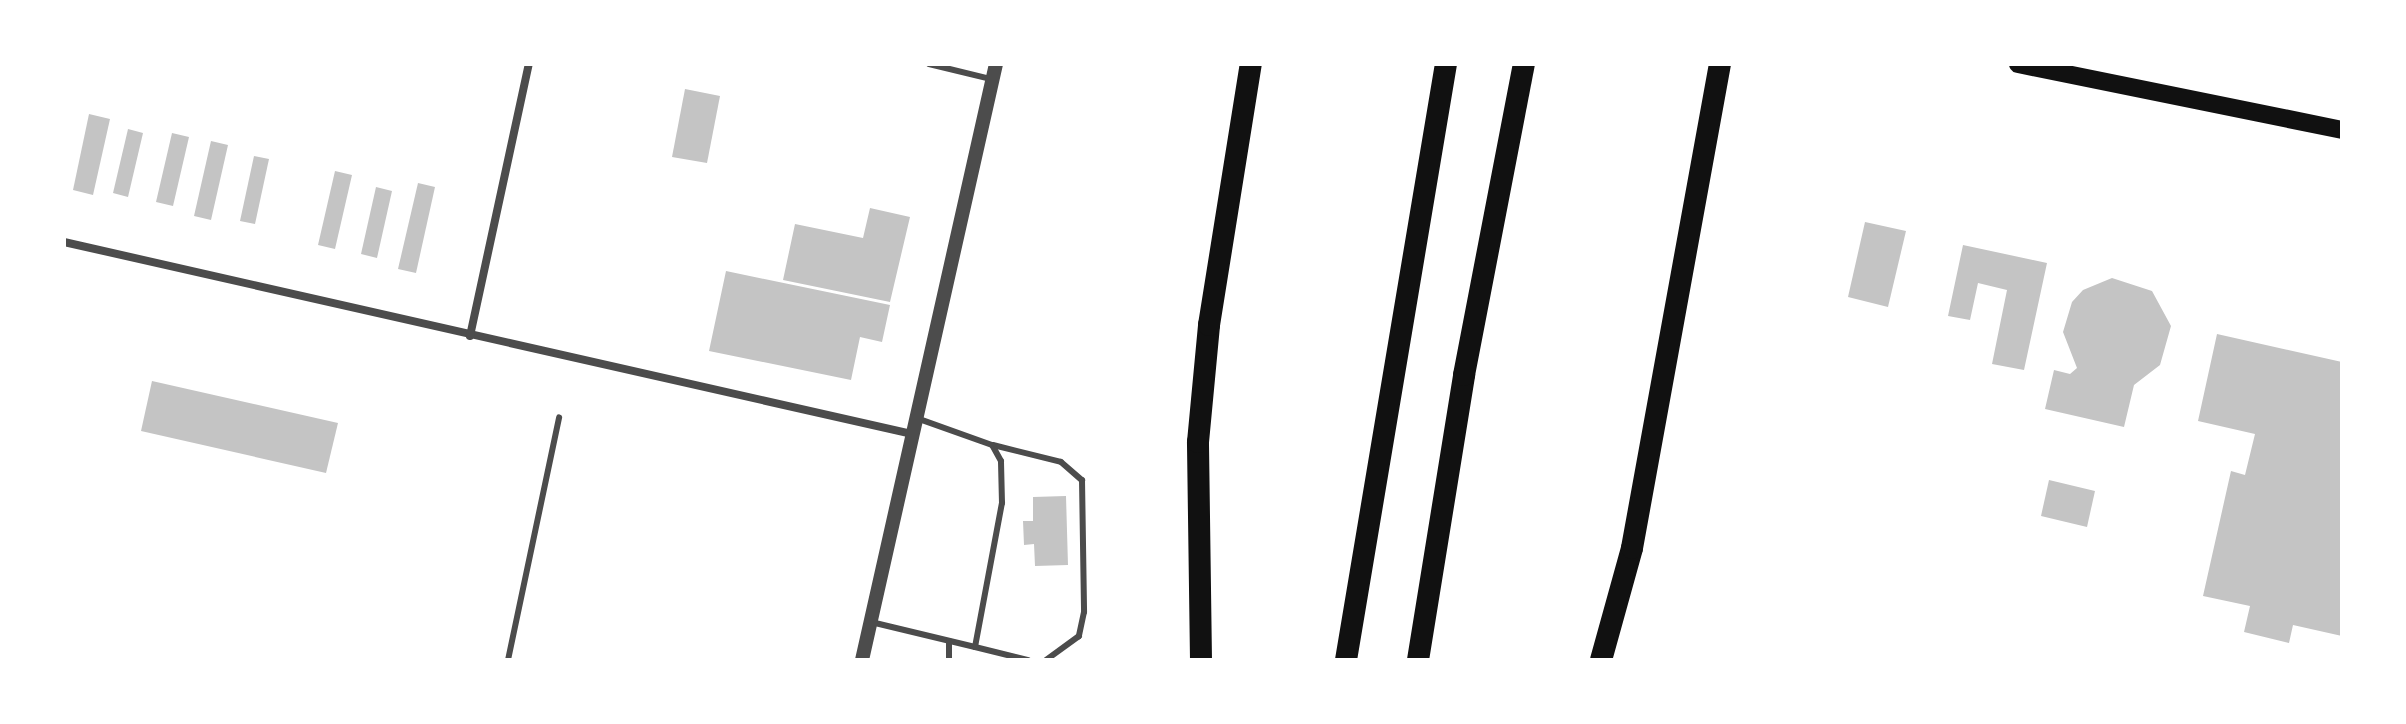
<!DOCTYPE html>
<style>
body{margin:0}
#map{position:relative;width:2406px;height:724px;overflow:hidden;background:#fff;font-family:Helvetica,sans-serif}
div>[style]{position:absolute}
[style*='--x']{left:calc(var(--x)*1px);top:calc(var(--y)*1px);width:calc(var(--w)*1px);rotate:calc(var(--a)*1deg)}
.building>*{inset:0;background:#c4c4c4}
.service>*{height:6px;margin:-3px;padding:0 3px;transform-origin:3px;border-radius:3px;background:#4c4c4c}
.minor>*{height:8px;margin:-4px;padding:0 4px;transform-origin:4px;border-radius:4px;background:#4c4c4c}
.tertiary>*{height:14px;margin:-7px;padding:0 7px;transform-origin:7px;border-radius:7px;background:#4c4c4c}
.primary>*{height:18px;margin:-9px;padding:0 9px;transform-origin:9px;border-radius:9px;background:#111}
.motorway>*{height:22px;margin:-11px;padding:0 11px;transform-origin:11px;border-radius:11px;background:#111}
span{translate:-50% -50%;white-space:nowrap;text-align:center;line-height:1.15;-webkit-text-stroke:7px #fff;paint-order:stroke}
.frame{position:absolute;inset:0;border:66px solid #fff;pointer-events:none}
</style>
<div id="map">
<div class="building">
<div style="clip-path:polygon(685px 89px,720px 96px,707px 163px,672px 157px)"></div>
<div style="clip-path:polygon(89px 114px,110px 119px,93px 195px,73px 190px)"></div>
<div style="clip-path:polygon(128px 129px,143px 133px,128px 197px,113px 193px)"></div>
<div style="clip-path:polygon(172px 133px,189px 137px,173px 206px,156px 202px)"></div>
<div style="clip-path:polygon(211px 141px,228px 145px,211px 220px,194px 216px)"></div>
<div style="clip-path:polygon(254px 156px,269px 159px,255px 224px,240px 221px)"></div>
<div style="clip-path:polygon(335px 171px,352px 175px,335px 249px,318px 245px)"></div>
<div style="clip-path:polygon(418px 183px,435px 187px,416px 273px,398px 269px)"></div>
<div style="clip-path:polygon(376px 187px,392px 191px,377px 258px,361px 254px)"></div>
<div style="clip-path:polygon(870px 208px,910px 217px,890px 302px,783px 280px,795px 224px,863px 238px)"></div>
<div style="clip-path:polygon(1865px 222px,1906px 231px,1888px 307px,1848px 297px)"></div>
<div style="clip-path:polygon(1963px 245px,2047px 263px,2024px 370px,1992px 364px,2007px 290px,1978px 283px,1970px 320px,1948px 316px)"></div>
<div style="clip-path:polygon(726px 271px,890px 305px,882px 342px,860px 337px,851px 380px,709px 351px)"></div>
<div style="clip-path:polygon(2112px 278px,2152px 291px,2171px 326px,2160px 365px,2134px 385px,2124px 427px,2045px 409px,2054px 370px,2070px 374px,2077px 368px,2063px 332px,2072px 302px,2083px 290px)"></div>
<div style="clip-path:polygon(2217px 334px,2342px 362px,2342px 636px,2293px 625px,2289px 643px,2244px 632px,2250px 606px,2203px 596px,2231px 471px,2245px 475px,2255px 434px,2198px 421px)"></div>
<div style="clip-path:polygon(152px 381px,338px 423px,326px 473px,141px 431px)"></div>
<div style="clip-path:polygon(2049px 480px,2095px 491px,2087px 527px,2041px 516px)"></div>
<div style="clip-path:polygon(1066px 496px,1068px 565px,1035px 566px,1034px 544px,1024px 545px,1023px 521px,1033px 521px,1033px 497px)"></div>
</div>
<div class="service">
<div style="--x:929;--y:64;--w:64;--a:13.6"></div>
<div style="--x:993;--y:445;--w:70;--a:14"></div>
<div style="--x:1061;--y:462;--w:28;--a:41"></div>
<div style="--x:1082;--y:480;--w:132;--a:89.1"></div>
<div style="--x:1084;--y:612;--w:25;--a:102"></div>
<div style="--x:1079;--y:636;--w:41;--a:144"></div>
<div style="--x:871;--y:622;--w:107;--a:13.5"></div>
<div style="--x:975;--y:647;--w:147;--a:-79.4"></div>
<div style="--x:1002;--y:503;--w:42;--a:-91.4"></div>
<div style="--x:1001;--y:461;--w:18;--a:-119"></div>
<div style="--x:992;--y:445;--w:77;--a:-160.4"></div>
<div style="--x:949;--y:641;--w:19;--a:90"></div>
<div style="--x:975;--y:647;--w:55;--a:13.8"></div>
<div style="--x:508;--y:660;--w:248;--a:-78.1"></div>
</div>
<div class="minor">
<div style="--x:64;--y:242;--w:869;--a:12.76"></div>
<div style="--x:470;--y:336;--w:278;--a:-77.8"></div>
</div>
<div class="tertiary">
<div style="--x:862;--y:660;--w:611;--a:-77.33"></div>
</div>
<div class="primary">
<div style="--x:2018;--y:64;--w:331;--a:11.5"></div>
</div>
<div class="motorway">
<div style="--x:1201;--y:660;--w:218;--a:-90.8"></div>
<div style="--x:1198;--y:442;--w:118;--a:-84.6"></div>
<div style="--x:1209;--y:325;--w:264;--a:-80.9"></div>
<div style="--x:1346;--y:660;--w:604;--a:-80.48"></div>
<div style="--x:1418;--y:660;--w:289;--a:-80.8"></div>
<div style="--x:1464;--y:375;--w:317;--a:-79.1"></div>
<div style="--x:1601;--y:660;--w:116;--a:-74.5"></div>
<div style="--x:1632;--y:548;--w:492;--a:-79.7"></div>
</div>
<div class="frame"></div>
</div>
